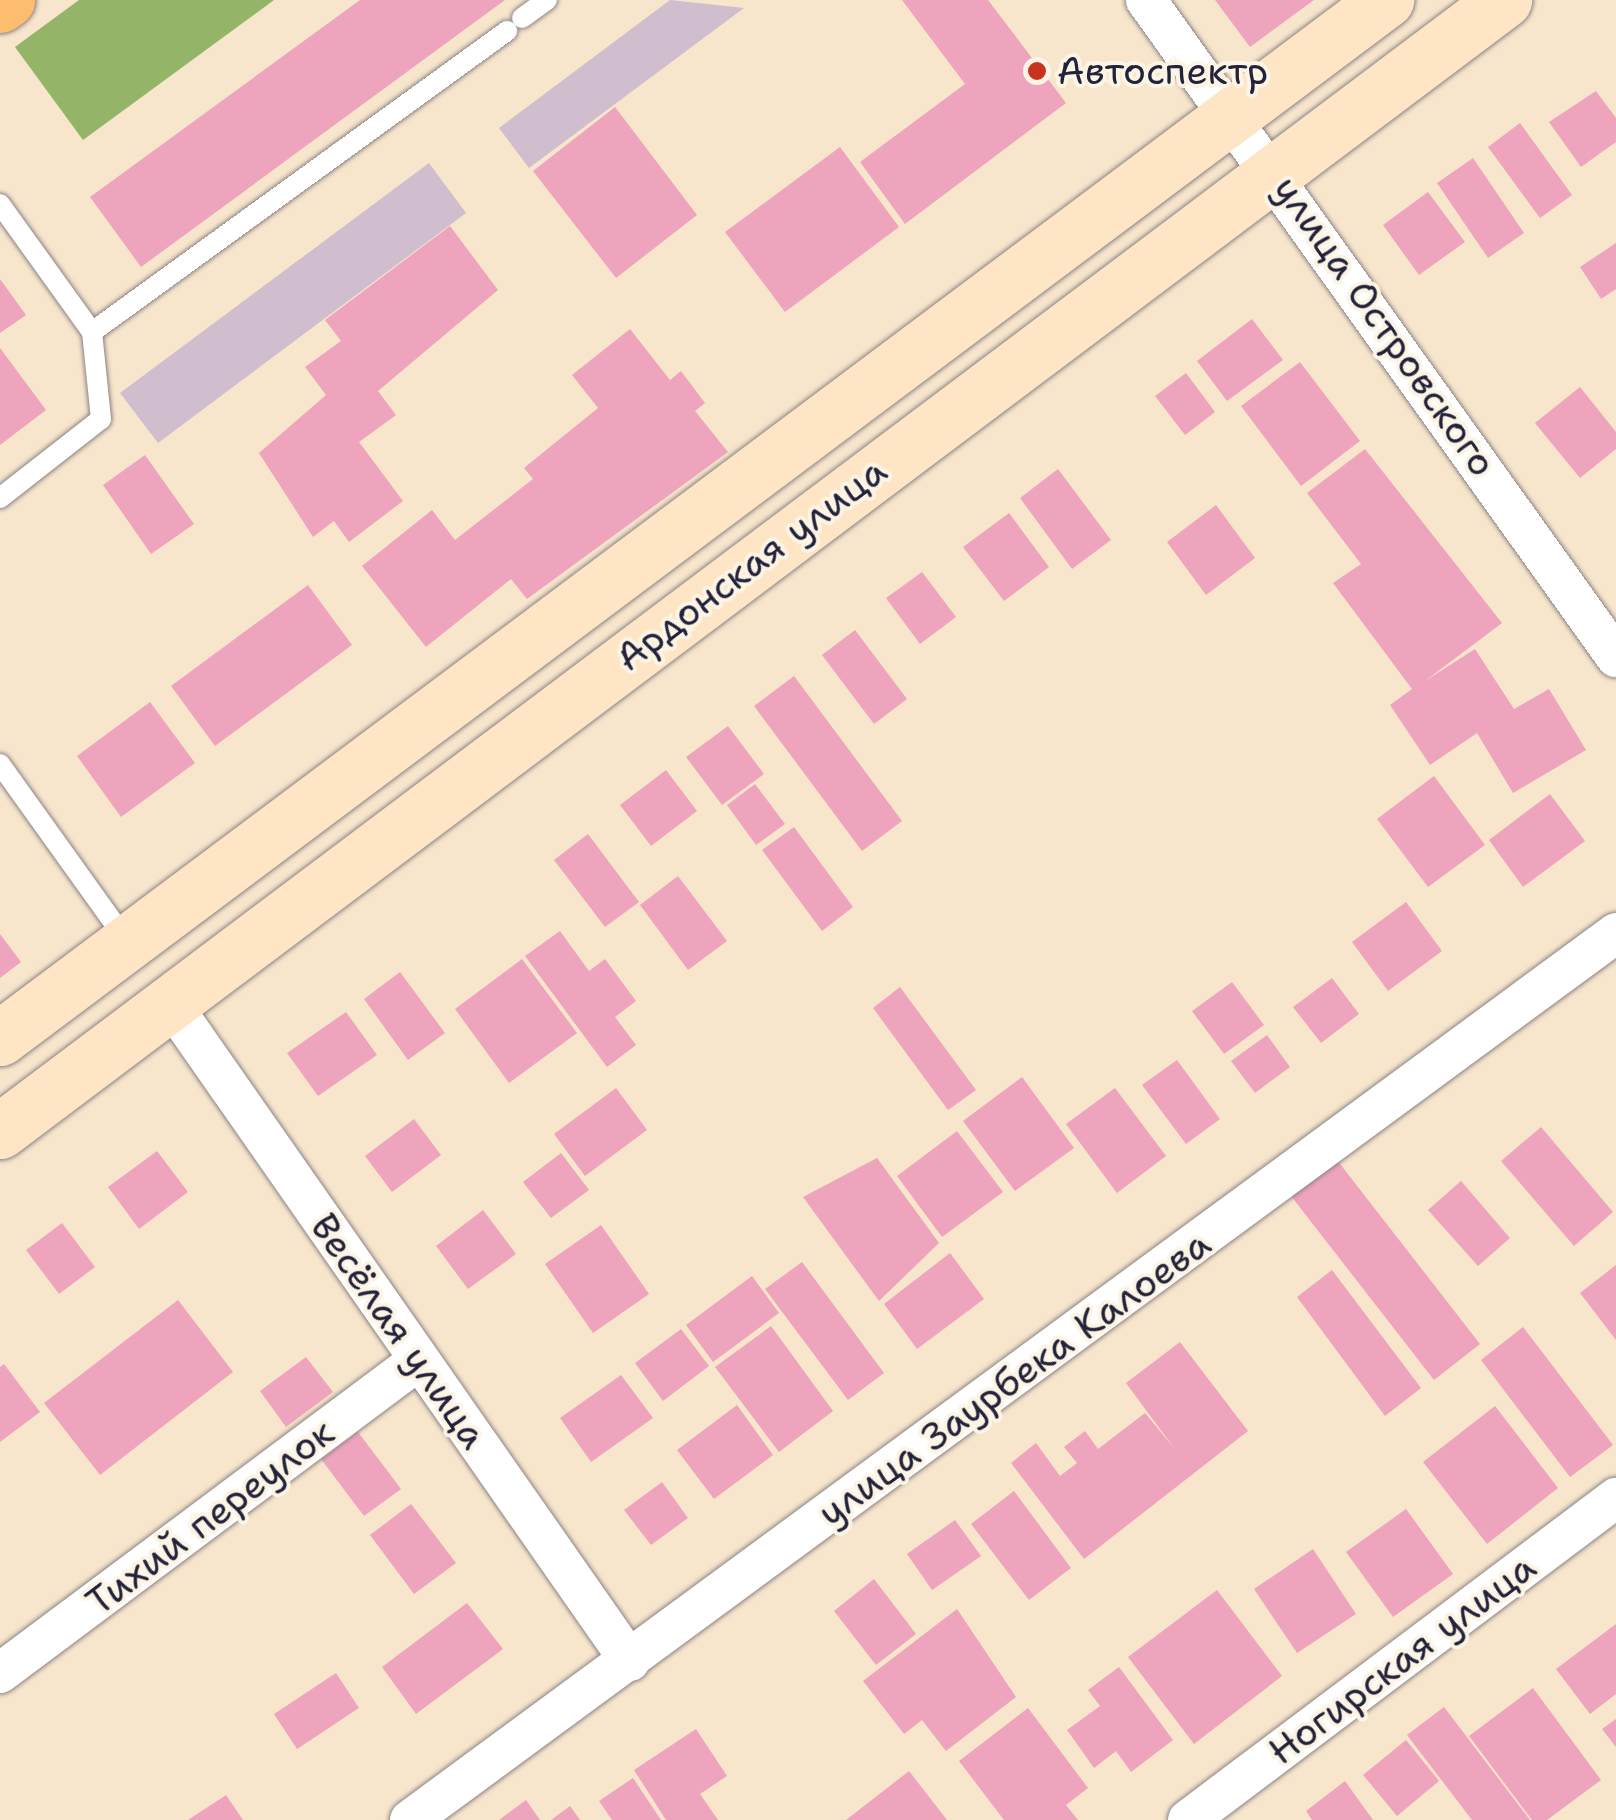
<!DOCTYPE html>
<meta charset="utf-8">
<style>
body{margin:0}
#map{position:relative;width:1616px;height:1820px;overflow:hidden;background:#f7e5cc;font-family:"Shantell Sans",sans-serif}
div>[style]{position:absolute}
[style*='--x']{left:calc(var(--x)*1px);top:calc(var(--y)*1px);width:calc(var(--w)*1px);rotate:calc(var(--a)*1deg)}
.industrial>*{inset:0;background:#d0bdce}
.forest>*{inset:0;background:#94b467}
.building>*{inset:0;background:#efa4bd}
.roads{filter:drop-shadow(0 0 2px #8c8484) drop-shadow(0 0 2px #8c8484)}
.service>*{height:20px;margin:-10px;padding:0 10px;transform-origin:10px;border-radius:10px;background:#fff}
.minor>*{height:40px;margin:-20px;padding:0 20px;transform-origin:20px;border-radius:20px;background:#fff}
.secondary>*{height:55px;margin:-27.5px;padding:0 27.5px;transform-origin:27.5px;border-radius:27.5px;background:#fee5c5}
.primary>*{height:55px;margin:-27.5px;padding:0 27.5px;transform-origin:27.5px;border-radius:27.5px;background:#fcbd6f}
.dots>*{width:28px;height:28px;translate:-50% -50%;box-sizing:border-box;border:5px solid #fcf5e5;border-radius:50%}
span{translate:-50% -50%;white-space:nowrap;text-align:center;line-height:1.15;-webkit-text-stroke:8px #fcf5e5;paint-order:stroke}
.poi-label{font-size:38px;color:#22223b}
.left{translate:0 -50%;text-align:left}
.street-label{font-size:38px;color:#22223b}
</style>
<div id="map">
<div class="industrial">
<div style="clip-path:polygon(670px 0,744px 8px,529px 168px,499px 128px)"></div>
<div style="clip-path:polygon(429px 163px,466px 213px,158px 443px,120px 393px)"></div>
</div>
<div class="forest">
<div style="clip-path:polygon(79px 0,274px 0,83px 140px,15px 47px)"></div>
</div>
<div class="building">
<div style="clip-path:polygon(360px 0,505px 0,141px 267px,90px 197px)"></div>
<div style="clip-path:polygon(902px 0,988px 0,1066px 103px,905px 224px,860px 162px,965px 84px)"></div>
<div style="clip-path:polygon(1215px 0,1314px 0,1250px 47px)"></div>
<div style="clip-path:polygon(1596px 91px,1616px 118px,1616px 142px,1581px 167px,1549px 122px)"></div>
<div style="clip-path:polygon(615px 107px,697px 215px,616px 278px,533px 171px)"></div>
<div style="clip-path:polygon(1520px 123px,1572px 195px,1540px 218px,1488px 147px)"></div>
<div style="clip-path:polygon(840px 147px,899px 227px,785px 312px,725px 232px)"></div>
<div style="clip-path:polygon(1473px 158px,1524px 233px,1488px 258px,1437px 183px)"></div>
<div style="clip-path:polygon(1428px 192px,1465px 242px,1419px 275px,1383px 225px)"></div>
<div style="clip-path:polygon(450px 226px,498px 290px,378px 391px,396px 415px,359px 442px,403px 501px,349px 542px,334px 521px,313px 537px,259px 453px,326px 395px,305px 367px,341px 341px,325px 320px)"></div>
<div style="clip-path:polygon(1616px 243px,1616px 289px,1601px 299px,1580px 267px)"></div>
<div style="clip-path:polygon(0 279px,26px 315px,0 333px)"></div>
<div style="clip-path:polygon(1252px 319px,1283px 360px,1227px 401px,1197px 361px)"></div>
<div style="clip-path:polygon(630px 329px,670px 380px,681px 371px,705px 403px,695px 411px,728px 452px,527px 599px,511px 579px,426px 647px,362px 566px,432px 510px,455px 540px,533px 479px,524px 468px,598px 408px,572px 375px)"></div>
<div style="clip-path:polygon(0 348px,46px 410px,0 445px)"></div>
<div style="clip-path:polygon(1300px 362px,1360px 441px,1301px 486px,1241px 406px)"></div>
<div style="clip-path:polygon(1186px 373px,1215px 412px,1185px 435px,1155px 396px)"></div>
<div style="clip-path:polygon(1580px 387px,1616px 432px,1616px 449px,1580px 478px,1535px 423px)"></div>
<div style="clip-path:polygon(1365px 449px,1502px 623px,1425px 681px,1475px 649px,1514px 709px,1549px 689px,1586px 750px,1513px 793px,1477px 733px,1430px 765px,1390px 705px,1412px 689px,1333px 583px,1361px 564px,1307px 493px)"></div>
<div style="clip-path:polygon(145px 455px,194px 524px,151px 554px,103px 485px)"></div>
<div style="clip-path:polygon(1058px 469px,1111px 540px,1072px 569px,1020px 498px)"></div>
<div style="clip-path:polygon(1216px 505px,1255px 558px,1206px 595px,1167px 542px)"></div>
<div style="clip-path:polygon(1009px 513px,1049px 567px,1004px 601px,963px 547px)"></div>
<div style="clip-path:polygon(922px 572px,956px 617px,920px 644px,886px 598px)"></div>
<div style="clip-path:polygon(308px 585px,352px 645px,215px 746px,171px 686px)"></div>
<div style="clip-path:polygon(855px 630px,907px 699px,874px 724px,822px 655px)"></div>
<div style="clip-path:polygon(794px 676px,902px 821px,862px 851px,754px 706px)"></div>
<div style="clip-path:polygon(150px 702px,195px 763px,121px 817px,77px 756px)"></div>
<div style="clip-path:polygon(728px 726px,764px 774px,722px 805px,686px 757px)"></div>
<div style="clip-path:polygon(666px 770px,697px 811px,651px 846px,620px 805px)"></div>
<div style="clip-path:polygon(1434px 776px,1485px 845px,1428px 887px,1377px 819px)"></div>
<div style="clip-path:polygon(755px 784px,785px 824px,756px 845px,727px 805px)"></div>
<div style="clip-path:polygon(1550px 794px,1585px 841px,1523px 887px,1489px 840px)"></div>
<div style="clip-path:polygon(794px 827px,853px 907px,822px 931px,762px 850px)"></div>
<div style="clip-path:polygon(588px 834px,639px 902px,605px 927px,554px 860px)"></div>
<div style="clip-path:polygon(678px 876px,727px 941px,688px 970px,640px 905px)"></div>
<div style="clip-path:polygon(1406px 902px,1442px 951px,1388px 991px,1352px 942px)"></div>
<div style="clip-path:polygon(560px 931px,589px 971px,605px 959px,636px 1001px,615px 1017px,636px 1045px,607px 1067px,525px 956px)"></div>
<div style="clip-path:polygon(0 934px,21px 962px,0 978px)"></div>
<div style="clip-path:polygon(522px 959px,577px 1033px,509px 1083px,455px 1009px)"></div>
<div style="clip-path:polygon(400px 972px,445px 1033px,408px 1060px,364px 999px)"></div>
<div style="clip-path:polygon(1332px 978px,1359px 1014px,1321px 1043px,1293px 1007px)"></div>
<div style="clip-path:polygon(1232px 982px,1264px 1025px,1224px 1054px,1192px 1011px)"></div>
<div style="clip-path:polygon(900px 987px,976px 1090px,948px 1110px,873px 1008px)"></div>
<div style="clip-path:polygon(346px 1012px,377px 1055px,318px 1096px,287px 1053px)"></div>
<div style="clip-path:polygon(1267px 1035px,1290px 1067px,1255px 1093px,1231px 1061px)"></div>
<div style="clip-path:polygon(1177px 1060px,1220px 1119px,1186px 1144px,1142px 1085px)"></div>
<div style="clip-path:polygon(1022px 1077px,1074px 1148px,1015px 1191px,963px 1121px)"></div>
<div style="clip-path:polygon(616px 1088px,647px 1130px,585px 1176px,554px 1134px)"></div>
<div style="clip-path:polygon(1115px 1088px,1166px 1156px,1117px 1193px,1066px 1124px)"></div>
<div style="clip-path:polygon(414px 1119px,441px 1155px,392px 1192px,365px 1156px)"></div>
<div style="clip-path:polygon(1541px 1127px,1613px 1212px,1574px 1246px,1501px 1161px)"></div>
<div style="clip-path:polygon(957px 1131px,1003px 1192px,942px 1237px,897px 1176px)"></div>
<div style="clip-path:polygon(157px 1151px,188px 1192px,139px 1229px,108px 1187px)"></div>
<div style="clip-path:polygon(561px 1153px,589px 1190px,551px 1218px,523px 1182px)"></div>
<div style="clip-path:polygon(877px 1158px,939px 1243px,879px 1301px,803px 1197px)"></div>
<div style="clip-path:polygon(1337px 1160px,1480px 1344px,1434px 1380px,1291px 1196px)"></div>
<div style="clip-path:polygon(1461px 1181px,1510px 1238px,1478px 1266px,1428px 1210px)"></div>
<div style="clip-path:polygon(483px 1210px,516px 1254px,468px 1289px,436px 1246px)"></div>
<div style="clip-path:polygon(62px 1223px,95px 1267px,59px 1294px,26px 1250px)"></div>
<div style="clip-path:polygon(601px 1225px,649px 1294px,593px 1333px,545px 1264px)"></div>
<div style="clip-path:polygon(950px 1253px,984px 1299px,917px 1349px,884px 1304px)"></div>
<div style="clip-path:polygon(802px 1262px,884px 1373px,848px 1400px,765px 1289px)"></div>
<div style="clip-path:polygon(1616px 1265px,1616px 1340px,1580px 1293px)"></div>
<div style="clip-path:polygon(1332px 1270px,1421px 1388px,1385px 1416px,1297px 1297px)"></div>
<div style="clip-path:polygon(752px 1276px,779px 1313px,713px 1362px,686px 1325px)"></div>
<div style="clip-path:polygon(178px 1300px,233px 1372px,100px 1475px,44px 1403px)"></div>
<div style="clip-path:polygon(771px 1326px,833px 1411px,779px 1452px,715px 1367px)"></div>
<div style="clip-path:polygon(1523px 1327px,1613px 1445px,1570px 1477px,1481px 1360px)"></div>
<div style="clip-path:polygon(681px 1329px,709px 1366px,663px 1401px,635px 1363px)"></div>
<div style="clip-path:polygon(1180px 1342px,1248px 1431px,1084px 1559px,1011px 1463px,1036px 1443px,1060px 1476px,1077px 1463px,1064px 1447px,1085px 1431px,1098px 1449px,1145px 1413px,1174px 1448px,1126px 1383px)"></div>
<div style="clip-path:polygon(306px 1357px,333px 1392px,286px 1427px,260px 1391px)"></div>
<div style="clip-path:polygon(4px 1364px,40px 1412px,0 1442px,0 1367px)"></div>
<div style="clip-path:polygon(621px 1375px,653px 1418px,591px 1462px,560px 1418px)"></div>
<div style="clip-path:polygon(737px 1405px,773px 1455px,714px 1499px,677px 1450px)"></div>
<div style="clip-path:polygon(1495px 1406px,1558px 1488px,1487px 1544px,1423px 1462px)"></div>
<div style="clip-path:polygon(358px 1432px,401px 1489px,364px 1516px,321px 1459px)"></div>
<div style="clip-path:polygon(662px 1482px,688px 1518px,651px 1545px,624px 1510px)"></div>
<div style="clip-path:polygon(1014px 1491px,1071px 1568px,1029px 1600px,971px 1524px)"></div>
<div style="clip-path:polygon(411px 1504px,456px 1563px,414px 1594px,370px 1535px)"></div>
<div style="clip-path:polygon(1406px 1509px,1453px 1574px,1393px 1617px,1346px 1552px)"></div>
<div style="clip-path:polygon(955px 1520px,981px 1556px,932px 1590px,907px 1554px)"></div>
<div style="clip-path:polygon(1313px 1549px,1356px 1614px,1297px 1653px,1254px 1589px)"></div>
<div style="clip-path:polygon(874px 1579px,916px 1634px,876px 1665px,834px 1611px)"></div>
<div style="clip-path:polygon(1217px 1590px,1282px 1676px,1194px 1744px,1128px 1657px)"></div>
<div style="clip-path:polygon(467px 1603px,503px 1649px,416px 1714px,382px 1667px)"></div>
<div style="clip-path:polygon(957px 1609px,1016px 1697px,946px 1751px,922px 1720px,904px 1734px,863px 1681px)"></div>
<div style="clip-path:polygon(1616px 1624px,1616px 1694px,1590px 1714px,1556px 1669px)"></div>
<div style="clip-path:polygon(1119px 1667px,1173px 1740px,1131px 1772px,1116px 1751px,1094px 1768px,1067px 1730px,1100px 1706px,1088px 1690px)"></div>
<div style="clip-path:polygon(336px 1673px,359px 1708px,297px 1749px,274px 1714px)"></div>
<div style="clip-path:polygon(1533px 1688px,1601px 1780px,1547px 1820px,1532px 1820px,1469px 1736px)"></div>
<div style="clip-path:polygon(1444px 1707px,1530px 1820px,1472px 1820px,1407px 1735px)"></div>
<div style="clip-path:polygon(1028px 1708px,1088px 1788px,1066px 1805px,1078px 1820px,1004px 1820px,959px 1761px)"></div>
<div style="clip-path:polygon(1616px 1719px,1616px 1747px,1602px 1729px)"></div>
<div style="clip-path:polygon(696px 1729px,727px 1776px,700px 1794px,718px 1820px,666px 1820px,634px 1770px)"></div>
<div style="clip-path:polygon(1406px 1740px,1439px 1781px,1397px 1816px,1363px 1775px)"></div>
<div style="clip-path:polygon(909px 1771px,947px 1820px,846px 1820px)"></div>
<div style="clip-path:polygon(633px 1778px,661px 1820px,612px 1820px,599px 1801px)"></div>
<div style="clip-path:polygon(1345px 1781px,1373px 1820px,1312px 1820px,1306px 1811px)"></div>
<div style="clip-path:polygon(226px 1795px,243px 1820px,188px 1820px)"></div>
<div style="clip-path:polygon(526px 1800px,540px 1820px,499px 1820px)"></div>
<div style="clip-path:polygon(570px 1806px,580px 1820px,551px 1820px)"></div>
</div>
<div class="roads">
<div class="service">
<div style="--x:522;--y:18;--w:31;--a:-36"></div>
<div style="--x:0;--y:204;--w:158;--a:54.3"></div>
<div style="--x:92;--y:332;--w:513;--a:-35.95"></div>
<div style="--x:0;--y:498;--w:128;--a:-38"></div>
<div style="--x:101;--y:419;--w:87;--a:-95.9"></div>
<div style="--x:0;--y:764;--w:216;--a:54.4"></div>
</div>
<div class="minor">
<div style="--x:1146;--y:0;--w:808;--a:54.42"></div>
<div style="--x:169;--y:1001;--w:805;--a:55.07"></div>
<div style="--x:0;--y:1673;--w:523;--a:-36.76"></div>
<div style="--x:410;--y:1820;--w:1497;--a:-36.33"></div>
<div style="--x:1188;--y:1820;--w:536;--a:-36.96"></div>
</div>
<div class="secondary">
<div style="--x:0;--y:1038;--w:1732;--a:-36.83"></div>
<div style="--x:0;--y:1131;--w:1882;--a:-36.94"></div>
</div>
<div class="primary">
<div style="--x:0;--y:5;--w:9;--a:-36"></div>
</div>
</div>
<div class="dots">
<div style="left:1037px;top:71px;background:#c8321e"></div>
</div>
<div class="poi-label">
<span class="left" style="left:1057px;top:71px">Автоспектр</span>
</div>
<div class="street-label">
<span style="left:1385px;top:326px;rotate:55deg">улица Островского</span>
<span style="left:751px;top:564px;rotate:-37deg">Ардонская улица</span>
<span style="left:399px;top:1331px;rotate:55deg">Весёлая улица</span>
<span style="left:1014px;top:1378px;rotate:-36deg">улица Заурбека Калоева</span>
<span style="left:210px;top:1517px;rotate:-37deg">Тихий переулок</span>
<span style="left:1402px;top:1659px;rotate:-37deg">Ногирская улица</span>
</div>
</div>
